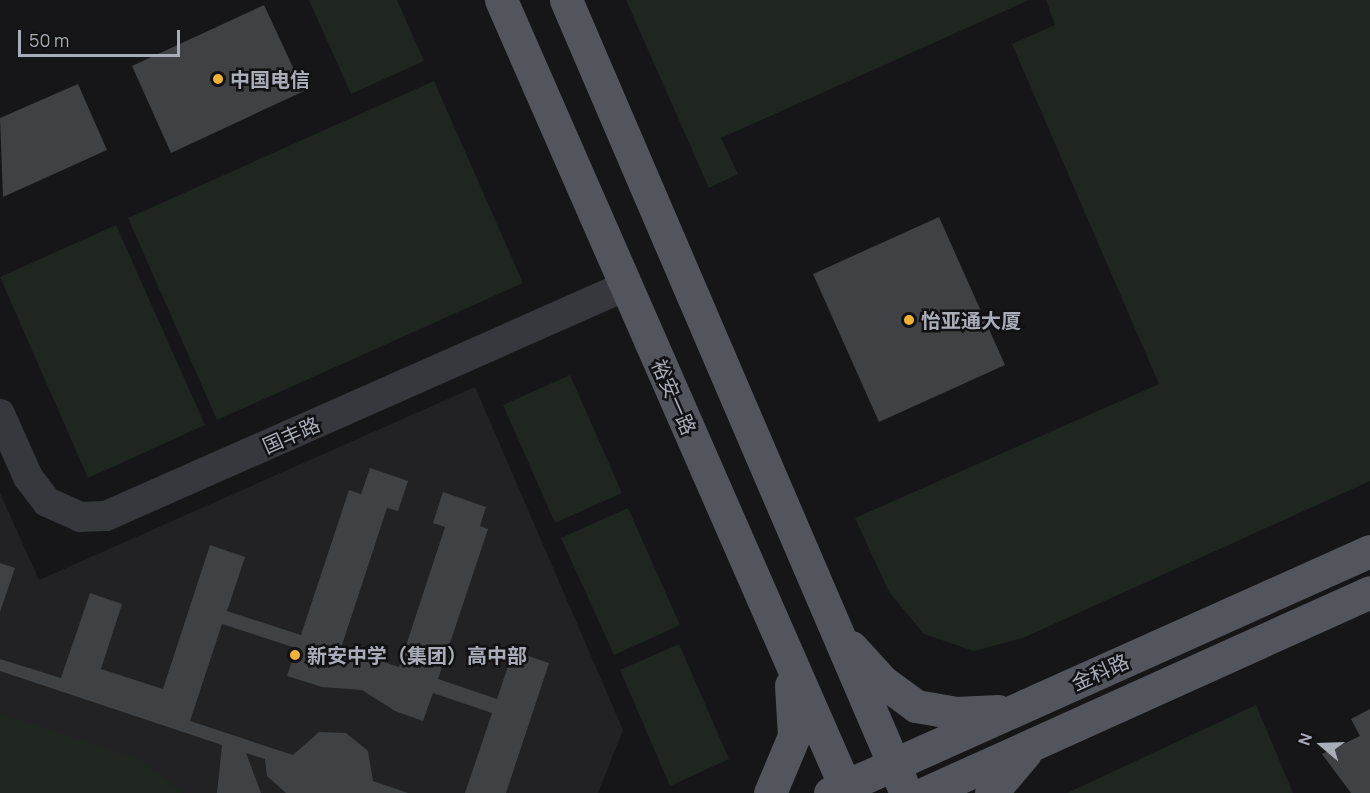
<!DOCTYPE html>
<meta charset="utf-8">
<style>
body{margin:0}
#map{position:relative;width:1370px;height:793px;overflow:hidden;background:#161618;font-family:Manrope,"Noto Sans SC",sans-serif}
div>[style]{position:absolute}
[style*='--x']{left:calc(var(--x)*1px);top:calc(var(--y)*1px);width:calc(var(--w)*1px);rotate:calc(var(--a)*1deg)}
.built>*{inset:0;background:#222225}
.green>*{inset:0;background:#1e261f}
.building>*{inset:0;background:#404145}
.minor>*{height:30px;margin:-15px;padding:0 15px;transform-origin:15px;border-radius:15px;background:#37383d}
.major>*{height:33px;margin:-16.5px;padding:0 16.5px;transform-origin:16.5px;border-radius:16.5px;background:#53555c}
.dots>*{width:16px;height:16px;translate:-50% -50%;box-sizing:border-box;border:3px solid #111113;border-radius:50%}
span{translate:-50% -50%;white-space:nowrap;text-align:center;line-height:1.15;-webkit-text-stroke:5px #111113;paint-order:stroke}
.poi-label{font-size:20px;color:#a8adb8;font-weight:700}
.left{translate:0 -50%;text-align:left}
.street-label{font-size:20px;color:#a8adb8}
.north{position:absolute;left:1292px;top:715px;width:60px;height:60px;-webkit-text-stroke:4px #111113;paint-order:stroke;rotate:289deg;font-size:16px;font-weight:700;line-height:24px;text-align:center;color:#a8adb8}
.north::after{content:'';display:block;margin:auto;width:21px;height:27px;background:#a8adb8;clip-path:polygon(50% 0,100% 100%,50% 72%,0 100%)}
.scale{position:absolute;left:18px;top:30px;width:162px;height:27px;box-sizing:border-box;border:3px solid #a8adb8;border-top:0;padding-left:8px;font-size:18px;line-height:21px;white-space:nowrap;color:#a8adb8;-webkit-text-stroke:4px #111113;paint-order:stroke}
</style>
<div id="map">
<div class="built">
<div style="clip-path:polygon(475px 387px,623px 730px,598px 793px,0 793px,0 493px,39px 580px)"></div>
</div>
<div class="green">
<div style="clip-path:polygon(309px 0,397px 0,424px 61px,351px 94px)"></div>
<div style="clip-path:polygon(626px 0,1029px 0,721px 138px,738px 174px,709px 188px)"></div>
<div style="clip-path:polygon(1046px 0,1370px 0,1370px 481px,1023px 638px,974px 651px,924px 634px,889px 592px,855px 518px,1159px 384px,1012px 44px,1055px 25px)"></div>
<div style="clip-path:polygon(434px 81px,523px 283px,217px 420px,128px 218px)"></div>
<div style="clip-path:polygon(116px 225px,205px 425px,88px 478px,0 277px)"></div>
<div style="clip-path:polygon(570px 375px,622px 493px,555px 523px,503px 405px)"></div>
<div style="clip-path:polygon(628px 508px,680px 625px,614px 655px,561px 538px)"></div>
<div style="clip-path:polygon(679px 644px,729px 759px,670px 786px,620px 670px)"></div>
<div style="clip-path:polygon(1256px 705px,1293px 793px,1067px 793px)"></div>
<div style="clip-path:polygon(0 714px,140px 759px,183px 793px,0 793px)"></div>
</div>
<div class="building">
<div style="clip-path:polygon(264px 5px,304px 91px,171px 153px,132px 66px)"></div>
<div style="clip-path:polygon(78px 84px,107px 150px,3px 197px,0 118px)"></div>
<div style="clip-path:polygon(939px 217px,1005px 365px,879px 422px,813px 274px)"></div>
<div style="clip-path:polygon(370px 468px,408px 481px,398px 511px,387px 508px,341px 648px,399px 667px,445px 527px,433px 523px,443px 492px,486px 507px,480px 526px,488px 529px,438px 679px,497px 699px,513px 651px,549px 663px,506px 793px,465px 793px,492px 713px,433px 693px,423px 721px,395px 711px,362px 690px,322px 687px,287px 676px,296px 648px,222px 624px,190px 721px,293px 755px,319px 732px,346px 733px,368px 751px,373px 781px,408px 793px,286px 793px,267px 776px,265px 759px,246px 753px,261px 793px,217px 793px,222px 745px,0 671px,0 659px,61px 678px,90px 593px,122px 604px,101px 669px,163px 689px,210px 545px,245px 557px,227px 611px,301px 635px,349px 490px,361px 494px)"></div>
<div style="clip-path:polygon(0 563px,15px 568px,0 612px)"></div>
<div style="clip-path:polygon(1370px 709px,1370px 793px,1351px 793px,1322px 754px,1360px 736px,1351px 719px)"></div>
</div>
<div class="minor">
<div style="--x:0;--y:414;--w:69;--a:66"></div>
<div style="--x:28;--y:477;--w:31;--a:53"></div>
<div style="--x:47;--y:502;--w:36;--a:24"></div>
<div style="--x:80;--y:517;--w:26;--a:-2"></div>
<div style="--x:106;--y:516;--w:569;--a:-23.86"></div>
</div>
<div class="major">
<div style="--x:501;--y:0;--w:866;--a:66.37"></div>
<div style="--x:566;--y:0;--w:863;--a:66.79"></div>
<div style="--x:851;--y:647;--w:46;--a:47.6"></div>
<div style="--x:882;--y:681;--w:42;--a:36.3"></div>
<div style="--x:916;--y:706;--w:41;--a:9.9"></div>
<div style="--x:956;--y:713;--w:42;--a:-2.7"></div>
<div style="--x:770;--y:793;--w:62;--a:-67.2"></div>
<div style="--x:794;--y:736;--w:51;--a:-93.4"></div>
<div style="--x:830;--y:793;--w:592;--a:-24.14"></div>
<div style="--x:925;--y:793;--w:488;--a:-24.3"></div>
<div style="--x:991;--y:793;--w:52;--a:-49.6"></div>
</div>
<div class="dots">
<div style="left:218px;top:79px;background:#f2b134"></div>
<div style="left:909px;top:320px;background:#f2b134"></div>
<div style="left:295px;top:655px;background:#f2b134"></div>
</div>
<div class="poi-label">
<span class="left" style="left:230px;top:79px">中国电信</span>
<span class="left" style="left:921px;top:320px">怡亚通大厦</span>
<span class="left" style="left:307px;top:655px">新安中学（集团）高中部</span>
</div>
<div class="street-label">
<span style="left:674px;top:397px;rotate:66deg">裕安一路</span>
<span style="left:291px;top:435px;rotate:-24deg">国丰路</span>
<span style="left:1100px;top:672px;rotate:-24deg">金科路</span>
</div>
<div class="north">N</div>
<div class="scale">50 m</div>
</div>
